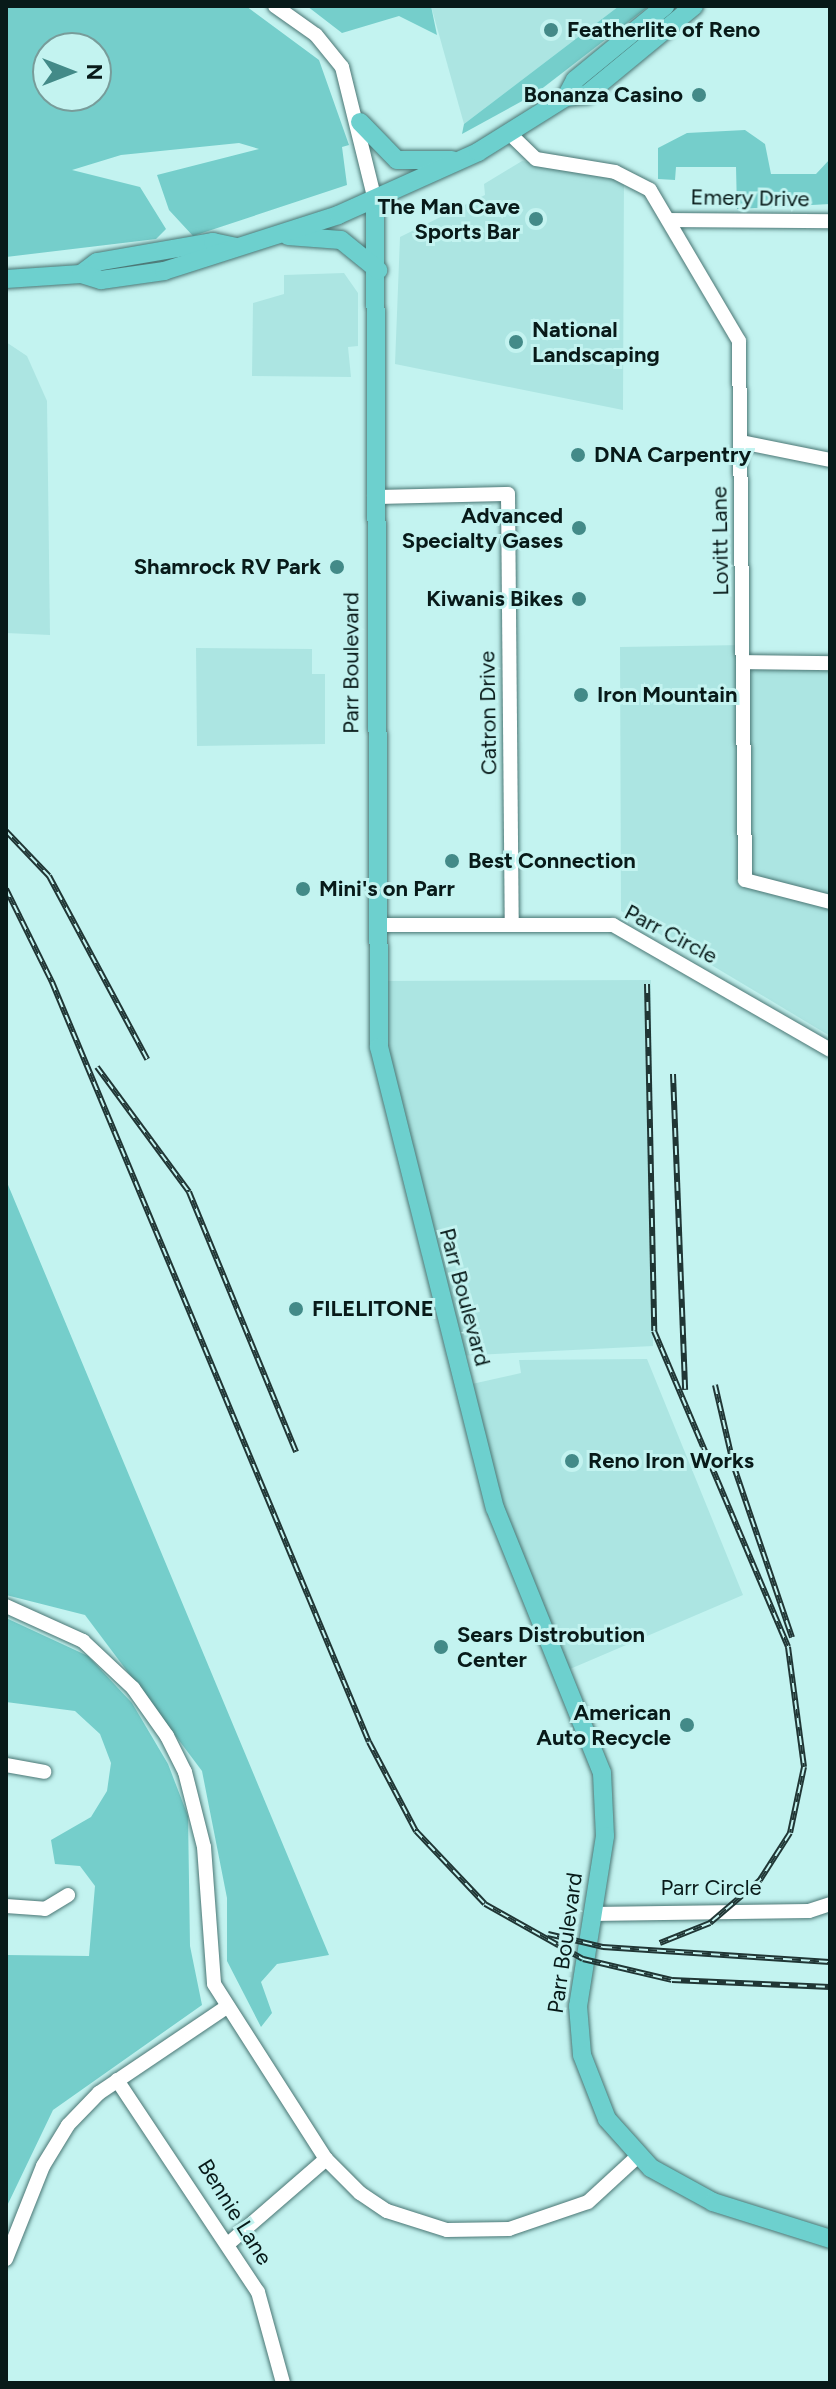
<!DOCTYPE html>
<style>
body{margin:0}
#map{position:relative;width:836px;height:2389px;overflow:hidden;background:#c3f3f0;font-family:Figtree,sans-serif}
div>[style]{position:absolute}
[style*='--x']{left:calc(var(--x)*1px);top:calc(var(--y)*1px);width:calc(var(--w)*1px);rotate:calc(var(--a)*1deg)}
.built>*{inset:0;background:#ace5e2}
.green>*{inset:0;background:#75cecb}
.roads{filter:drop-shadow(0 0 2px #4a7674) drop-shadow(0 0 2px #4a7674)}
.minor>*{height:14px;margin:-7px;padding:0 7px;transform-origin:7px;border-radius:7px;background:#fff}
.major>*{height:18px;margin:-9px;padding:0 9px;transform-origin:9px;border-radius:9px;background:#6dd0ce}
.rail>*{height:6px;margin-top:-3px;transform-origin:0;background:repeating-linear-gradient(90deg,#c3f3f0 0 9px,#203635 0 18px);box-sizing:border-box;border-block:2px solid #203635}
.dots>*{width:22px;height:22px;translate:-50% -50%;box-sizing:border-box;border:4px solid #c3f3f0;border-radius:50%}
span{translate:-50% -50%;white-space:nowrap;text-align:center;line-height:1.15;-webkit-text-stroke:6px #c3f3f0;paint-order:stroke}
.poi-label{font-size:22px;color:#081a19;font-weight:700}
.left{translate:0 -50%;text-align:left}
.right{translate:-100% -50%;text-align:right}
.street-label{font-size:22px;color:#081a19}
.frame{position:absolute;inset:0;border:8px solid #081a19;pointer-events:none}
.north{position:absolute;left:32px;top:32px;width:80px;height:80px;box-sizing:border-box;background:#c3f3f0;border:2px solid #789c9a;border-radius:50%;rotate:90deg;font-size:22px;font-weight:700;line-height:32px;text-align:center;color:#081a19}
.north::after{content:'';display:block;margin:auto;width:28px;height:36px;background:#438a88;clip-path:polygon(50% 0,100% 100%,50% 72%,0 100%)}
</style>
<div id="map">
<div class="built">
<div style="clip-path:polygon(431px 6px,619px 6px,464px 124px)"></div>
<div style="clip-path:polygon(522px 161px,624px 175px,623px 410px,395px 364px,400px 237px,485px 195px,484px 184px)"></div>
<div style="clip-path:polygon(344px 273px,358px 293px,358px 346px,348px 347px,351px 377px,252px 376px,253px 303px,284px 294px,284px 275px)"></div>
<div style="clip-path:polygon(6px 342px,27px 356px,47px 401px,50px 635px,6px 633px)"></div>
<div style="clip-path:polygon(743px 645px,743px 662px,830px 663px,830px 1036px,621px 911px,620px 647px)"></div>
<div style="clip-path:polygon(196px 648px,312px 649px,312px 674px,325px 674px,325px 744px,197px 746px)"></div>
<div style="clip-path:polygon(651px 980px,653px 1346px,455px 1356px,385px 1089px,378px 981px)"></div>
<div style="clip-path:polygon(647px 1359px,743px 1595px,563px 1672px,506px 1537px,463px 1386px,521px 1373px,519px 1360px)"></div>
</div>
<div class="green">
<div style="clip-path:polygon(evenodd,6px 6px,246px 6px,319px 60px,349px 145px,342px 147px,347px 185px,193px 236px,169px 210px,157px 175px,259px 149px,239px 143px,121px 155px,72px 170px,140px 187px,166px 229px,156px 239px,6px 257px,6px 6px,96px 48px,96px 96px,48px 96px,48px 48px,96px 48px)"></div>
<div style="clip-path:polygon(307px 6px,431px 6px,437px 35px,399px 16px,342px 33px)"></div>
<div style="clip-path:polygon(619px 6px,649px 6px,535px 94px,462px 134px,464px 124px)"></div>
<div style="clip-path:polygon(745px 130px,765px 144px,771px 174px,816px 174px,830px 159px,830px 204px,737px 209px,736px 167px,676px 167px,675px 180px,658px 179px,658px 148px,687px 133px)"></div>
<div style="clip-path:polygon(6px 1180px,329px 1955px,277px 1964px,261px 1982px,272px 2013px,261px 2027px,227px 1961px,227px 1898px,202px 1771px,85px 1615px,6px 1595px)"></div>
<div style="clip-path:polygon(6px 1618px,88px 1656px,132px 1703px,168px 1764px,188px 1816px,190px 1946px,202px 2005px,53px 2110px,6px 2208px,6px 1955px,89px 1956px,95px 1886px,80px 1866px,55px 1864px,51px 1840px,91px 1817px,107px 1791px,111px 1763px,100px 1734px,75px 1711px,6px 1702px)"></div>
</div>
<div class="roads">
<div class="minor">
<div style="--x:275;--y:6;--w:50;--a:35.3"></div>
<div style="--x:316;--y:35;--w:41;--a:50.9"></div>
<div style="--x:342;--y:67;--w:137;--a:76.1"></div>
<div style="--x:509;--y:133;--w:37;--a:44"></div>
<div style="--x:536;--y:159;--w:80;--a:9.3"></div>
<div style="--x:615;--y:172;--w:39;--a:27"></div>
<div style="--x:650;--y:190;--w:175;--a:59.5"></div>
<div style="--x:739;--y:341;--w:539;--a:89.36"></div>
<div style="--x:745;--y:880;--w:88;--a:14.5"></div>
<div style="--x:671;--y:220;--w:159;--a:0.4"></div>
<div style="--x:741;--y:442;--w:91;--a:11.4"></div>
<div style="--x:374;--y:497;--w:134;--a:-1.3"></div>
<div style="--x:508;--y:494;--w:429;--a:89.5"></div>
<div style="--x:743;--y:662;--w:87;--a:0.7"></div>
<div style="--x:377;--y:925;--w:236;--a:0"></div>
<div style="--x:613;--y:925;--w:250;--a:29.9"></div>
<div style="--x:6;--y:1606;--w:85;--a:24.4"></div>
<div style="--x:83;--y:1641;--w:69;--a:43.2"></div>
<div style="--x:133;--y:1688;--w:59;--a:54.7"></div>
<div style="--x:167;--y:1736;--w:40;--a:63.4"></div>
<div style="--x:185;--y:1772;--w:77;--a:75.8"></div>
<div style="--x:204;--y:1847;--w:137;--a:85.8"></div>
<div style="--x:214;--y:1984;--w:208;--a:57.4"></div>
<div style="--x:326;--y:2159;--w:48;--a:45"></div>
<div style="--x:360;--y:2193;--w:32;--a:34"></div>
<div style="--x:387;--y:2211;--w:63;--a:17.6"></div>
<div style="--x:447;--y:2230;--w:62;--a:-0.9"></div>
<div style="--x:509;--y:2229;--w:83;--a:-18.9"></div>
<div style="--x:588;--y:2202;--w:68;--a:-42.6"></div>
<div style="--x:6;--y:1765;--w:39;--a:10"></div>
<div style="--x:6;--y:1906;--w:39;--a:4"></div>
<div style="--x:45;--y:1909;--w:27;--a:-31"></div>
<div style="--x:592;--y:1914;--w:217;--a:-0.8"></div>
<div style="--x:809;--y:1911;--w:22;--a:-18"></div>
<div style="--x:117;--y:2080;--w:255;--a:56.4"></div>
<div style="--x:258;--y:2292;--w:94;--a:74.6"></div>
<div style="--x:228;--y:2244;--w:130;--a:-40.9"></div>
<div style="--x:6;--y:2259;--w:100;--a:-68.3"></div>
<div style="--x:43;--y:2166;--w:48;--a:-58.6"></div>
<div style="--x:68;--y:2125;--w:45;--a:-45.9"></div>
<div style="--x:99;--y:2093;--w:152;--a:-34"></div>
</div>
<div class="major">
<div style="--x:566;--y:97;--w:19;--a:-62"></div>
<div style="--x:575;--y:80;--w:117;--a:-39.4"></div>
<div style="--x:360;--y:122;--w:53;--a:45.8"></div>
<div style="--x:397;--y:160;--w:55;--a:0"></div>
<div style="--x:375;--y:200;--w:847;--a:89.73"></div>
<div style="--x:379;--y:1047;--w:475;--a:75.9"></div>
<div style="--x:495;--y:1508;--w:286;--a:68"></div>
<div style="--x:602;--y:1773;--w:63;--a:87.3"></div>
<div style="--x:605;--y:1836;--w:172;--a:99"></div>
<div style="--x:578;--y:2006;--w:49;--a:85.3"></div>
<div style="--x:582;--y:2055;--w:69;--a:68.7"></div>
<div style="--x:607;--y:2119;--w:66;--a:48.1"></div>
<div style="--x:651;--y:2168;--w:71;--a:28.7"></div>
<div style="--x:713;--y:2202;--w:123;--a:17.5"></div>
<div style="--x:288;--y:236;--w:53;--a:4.3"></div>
<div style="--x:341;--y:240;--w:48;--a:39"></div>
<div style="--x:81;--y:274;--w:20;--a:-37"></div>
<div style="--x:97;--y:262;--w:118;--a:-9.8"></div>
<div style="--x:213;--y:242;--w:24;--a:12"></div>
<div style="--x:6;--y:279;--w:75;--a:-3.8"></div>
<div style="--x:81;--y:274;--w:21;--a:17"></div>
<div style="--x:101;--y:280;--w:64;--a:-8.1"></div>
<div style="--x:164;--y:271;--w:183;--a:-17.8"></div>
<div style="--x:338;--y:215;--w:154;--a:-24.2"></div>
<div style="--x:478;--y:152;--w:104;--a:-32"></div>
<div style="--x:566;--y:97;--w:20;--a:-6"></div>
<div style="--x:586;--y:95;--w:140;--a:-39.5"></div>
</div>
</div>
<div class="rail">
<div style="--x:6;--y:831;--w:62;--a:46.3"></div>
<div style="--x:49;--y:876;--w:208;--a:61.8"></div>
<div style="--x:6;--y:889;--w:104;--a:63.7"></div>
<div style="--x:52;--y:982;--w:823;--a:67.36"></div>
<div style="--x:369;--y:1742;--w:101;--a:62.2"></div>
<div style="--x:416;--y:1831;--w:100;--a:46.6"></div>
<div style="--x:485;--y:1904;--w:112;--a:29.3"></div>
<div style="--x:583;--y:1959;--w:91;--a:13.3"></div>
<div style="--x:672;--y:1980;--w:158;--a:2.5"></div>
<div style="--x:647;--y:984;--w:347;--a:88.8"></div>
<div style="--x:654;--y:1331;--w:343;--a:67"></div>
<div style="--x:788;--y:1647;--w:121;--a:82.4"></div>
<div style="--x:804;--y:1767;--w:67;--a:102"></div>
<div style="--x:790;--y:1833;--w:56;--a:122.6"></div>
<div style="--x:760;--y:1880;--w:66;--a:139.3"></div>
<div style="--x:710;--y:1923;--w:54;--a:158.2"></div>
<div style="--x:97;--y:1067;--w:155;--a:53.6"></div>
<div style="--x:189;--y:1192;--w:281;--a:67.6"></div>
<div style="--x:673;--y:1074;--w:316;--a:87.8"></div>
<div style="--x:715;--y:1385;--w:84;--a:77"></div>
<div style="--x:734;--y:1467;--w:180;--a:71.2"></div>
<div style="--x:548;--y:1934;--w:57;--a:13.3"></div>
<div style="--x:603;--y:1947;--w:227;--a:3.8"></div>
</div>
<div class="dots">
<div style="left:551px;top:30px;background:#438a88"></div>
<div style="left:699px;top:95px;background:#438a88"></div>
<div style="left:536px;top:219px;background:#438a88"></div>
<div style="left:516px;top:342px;background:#438a88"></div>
<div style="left:578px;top:455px;background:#438a88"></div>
<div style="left:579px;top:528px;background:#438a88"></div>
<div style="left:337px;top:567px;background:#438a88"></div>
<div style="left:579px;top:599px;background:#438a88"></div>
<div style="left:581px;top:695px;background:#438a88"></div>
<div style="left:452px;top:861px;background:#438a88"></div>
<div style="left:303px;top:889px;background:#438a88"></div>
<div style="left:296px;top:1309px;background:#438a88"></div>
<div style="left:572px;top:1461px;background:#438a88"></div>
<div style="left:441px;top:1647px;background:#438a88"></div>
<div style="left:687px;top:1725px;background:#438a88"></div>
</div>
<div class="poi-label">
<span class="left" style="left:567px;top:30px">Featherlite of Reno</span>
<span class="right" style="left:683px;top:95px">Bonanza Casino</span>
<span class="right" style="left:520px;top:219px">The Man Cave<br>Sports Bar</span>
<span class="left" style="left:532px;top:342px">National<br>Landscaping</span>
<span class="left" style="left:594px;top:455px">DNA Carpentry</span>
<span class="right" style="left:563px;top:528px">Advanced<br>Specialty Gases</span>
<span class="right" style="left:321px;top:567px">Shamrock RV Park</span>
<span class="right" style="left:563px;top:599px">Kiwanis Bikes</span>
<span class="left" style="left:597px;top:695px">Iron Mountain</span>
<span class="left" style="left:468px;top:861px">Best Connection</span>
<span class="left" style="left:319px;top:889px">Mini's on Parr</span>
<span class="left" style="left:312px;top:1309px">FILELITONE</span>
<span class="left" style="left:588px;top:1461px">Reno Iron Works</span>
<span class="left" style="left:457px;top:1647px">Sears Distrobution<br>Center</span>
<span class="right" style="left:671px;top:1725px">American<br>Auto Recycle</span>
</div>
<div class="street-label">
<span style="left:750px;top:198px;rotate:1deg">Emery Drive</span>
<span style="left:720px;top:541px;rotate:-91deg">Lovitt Lane</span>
<span style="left:351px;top:663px;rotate:-90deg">Parr Boulevard</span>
<span style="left:488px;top:713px;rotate:-91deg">Catron Drive</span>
<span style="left:671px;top:934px;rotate:28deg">Parr Circle</span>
<span style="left:465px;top:1297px;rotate:75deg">Parr Boulevard</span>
<span style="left:711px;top:1888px">Parr Circle</span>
<span style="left:565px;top:1943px;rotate:-82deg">Parr Boulevard</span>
<span style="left:235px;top:2212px;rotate:58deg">Bennie Lane</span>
</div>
<div class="frame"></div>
<div class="north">N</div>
</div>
